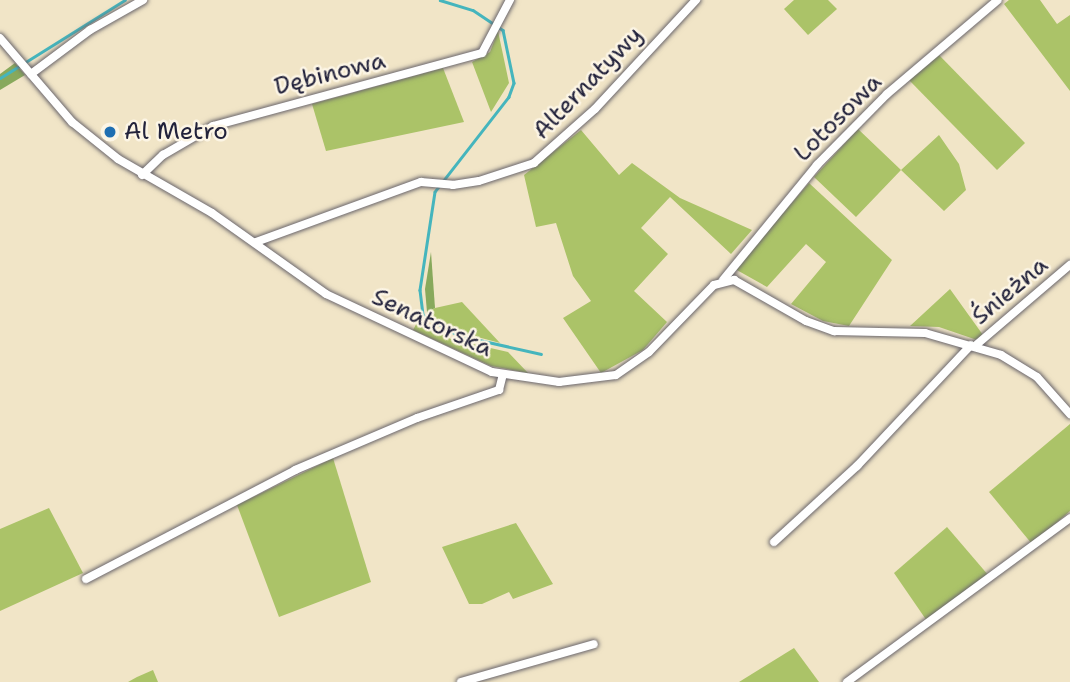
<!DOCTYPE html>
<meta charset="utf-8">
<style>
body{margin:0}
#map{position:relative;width:1070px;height:682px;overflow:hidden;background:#f1e5c7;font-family:"Shantell Sans",sans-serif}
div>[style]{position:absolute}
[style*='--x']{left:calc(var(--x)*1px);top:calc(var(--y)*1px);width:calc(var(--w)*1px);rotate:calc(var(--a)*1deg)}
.green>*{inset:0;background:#abc368}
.forest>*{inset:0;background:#88a95c}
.stream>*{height:2.5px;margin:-1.25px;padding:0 1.25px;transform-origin:1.25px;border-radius:1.25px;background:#45b5bd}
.roads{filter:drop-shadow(0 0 2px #6a666c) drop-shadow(0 0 2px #6a666c)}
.street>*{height:8px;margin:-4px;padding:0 4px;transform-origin:4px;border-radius:4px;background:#fff}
.dots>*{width:19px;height:19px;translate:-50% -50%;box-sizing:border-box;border:4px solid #fcf5e5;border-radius:50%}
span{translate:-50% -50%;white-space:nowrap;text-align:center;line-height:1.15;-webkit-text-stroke:5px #fcf5e5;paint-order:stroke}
.street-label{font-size:24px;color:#22223b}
.poi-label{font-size:24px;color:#22223b}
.left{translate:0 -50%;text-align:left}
</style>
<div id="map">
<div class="green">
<div style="clip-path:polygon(794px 0,828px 0,837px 9px,808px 35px,784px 9px)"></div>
<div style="clip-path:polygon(1009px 0,1040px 0,1057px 24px,1070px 15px,1070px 91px,1004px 4px)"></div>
<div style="clip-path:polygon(498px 31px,509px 83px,491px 112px,472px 62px,490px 52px)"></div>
<div style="clip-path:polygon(938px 54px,1025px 143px,997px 170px,909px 80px)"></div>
<div style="clip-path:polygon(443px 68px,464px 122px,326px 151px,312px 104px)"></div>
<div style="clip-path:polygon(858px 129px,901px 170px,939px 135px,959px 164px,966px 190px,944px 211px,901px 170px,856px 217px,814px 177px)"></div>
<div style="clip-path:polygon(581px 130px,619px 175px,632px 163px,680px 198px,752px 230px,731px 254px,670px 197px,641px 228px,668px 254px,634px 291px,667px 322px,643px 350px,601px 373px,563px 318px,591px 301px,573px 276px,556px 223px,536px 227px,524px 175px)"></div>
<div style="clip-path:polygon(809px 183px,892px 260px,849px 326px,823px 321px,791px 304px,826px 262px,806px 244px,767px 287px,735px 269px)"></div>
<div style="clip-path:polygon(950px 289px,983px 335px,977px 340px,939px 327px,910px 326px)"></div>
<div style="clip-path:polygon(462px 302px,500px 343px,451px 330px,428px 317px,427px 312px,435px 308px)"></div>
<div style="clip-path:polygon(419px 319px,451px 339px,508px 352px,528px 373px,491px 366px,413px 330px)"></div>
<div style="clip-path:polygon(1070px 424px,1070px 511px,1032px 544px,989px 492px)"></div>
<div style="clip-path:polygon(333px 458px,371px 582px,279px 617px,237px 505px)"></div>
<div style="clip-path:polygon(49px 508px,83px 573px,0 611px,0 529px)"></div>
<div style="clip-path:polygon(516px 523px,553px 584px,513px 599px,509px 592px,482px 604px,469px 604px,442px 547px)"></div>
<div style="clip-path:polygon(947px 527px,989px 576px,927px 621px,894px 573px)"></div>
<div style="clip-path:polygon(794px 648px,819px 682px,739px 682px)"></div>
<div style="clip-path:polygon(153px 670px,158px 682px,128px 682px,137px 677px)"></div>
</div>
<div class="forest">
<div style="clip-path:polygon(15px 63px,25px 75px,0 90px,0 74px)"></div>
<div style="clip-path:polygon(431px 252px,435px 308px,427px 312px,425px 289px)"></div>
</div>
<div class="stream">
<div style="--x:440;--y:0;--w:34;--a:17"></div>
<div style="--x:473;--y:10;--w:36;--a:34"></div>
<div style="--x:503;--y:30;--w:54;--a:78.3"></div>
<div style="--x:514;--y:83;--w:15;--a:110"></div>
<div style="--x:509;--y:97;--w:120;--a:127.9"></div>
<div style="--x:435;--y:192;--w:99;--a:98.7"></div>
<div style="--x:420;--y:290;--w:25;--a:83"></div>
<div style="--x:423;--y:315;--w:39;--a:30"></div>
<div style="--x:457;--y:335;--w:86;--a:12.7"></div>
<div style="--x:0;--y:78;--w:147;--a:-32"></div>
</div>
<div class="roads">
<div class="street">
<div style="--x:0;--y:38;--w:111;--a:49.4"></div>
<div style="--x:72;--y:122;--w:59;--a:38.8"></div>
<div style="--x:118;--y:159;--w:108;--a:29.9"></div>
<div style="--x:212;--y:213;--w:140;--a:35.4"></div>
<div style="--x:326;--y:294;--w:183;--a:25.2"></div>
<div style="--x:492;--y:372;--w:68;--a:8.5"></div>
<div style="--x:559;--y:382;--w:57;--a:-7"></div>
<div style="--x:616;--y:375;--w:40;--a:-34.9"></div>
<div style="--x:649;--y:352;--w:93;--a:-45.9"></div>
<div style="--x:714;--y:285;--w:21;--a:-14"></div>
<div style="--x:734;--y:280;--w:83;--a:29.7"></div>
<div style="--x:806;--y:321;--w:30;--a:20"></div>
<div style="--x:834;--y:331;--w:91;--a:1.3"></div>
<div style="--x:925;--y:333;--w:79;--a:16.1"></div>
<div style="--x:1001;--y:355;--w:42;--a:31.4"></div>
<div style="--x:1037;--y:377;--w:50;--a:48.3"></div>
<div style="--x:31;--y:74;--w:74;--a:-36.7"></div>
<div style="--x:90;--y:30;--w:61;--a:-29.5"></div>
<div style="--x:142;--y:175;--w:29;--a:-44"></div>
<div style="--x:163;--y:155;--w:58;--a:-30.1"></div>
<div style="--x:213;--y:126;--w:279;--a:-15.2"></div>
<div style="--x:482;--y:53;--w:60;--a:-62.2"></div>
<div style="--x:256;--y:242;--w:176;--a:-20"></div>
<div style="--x:421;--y:182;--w:32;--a:5"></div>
<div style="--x:453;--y:185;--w:26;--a:-9"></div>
<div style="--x:479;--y:181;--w:58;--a:-18.1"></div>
<div style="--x:534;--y:163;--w:81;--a:-41.5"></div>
<div style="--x:595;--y:109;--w:149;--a:-47.2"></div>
<div style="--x:723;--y:280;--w:149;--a:-50.7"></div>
<div style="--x:817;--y:165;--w:100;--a:-45.4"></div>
<div style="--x:887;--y:94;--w:145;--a:-40.3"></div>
<div style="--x:975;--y:346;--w:125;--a:-40.5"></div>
<div style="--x:774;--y:542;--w:113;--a:-42.5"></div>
<div style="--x:857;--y:466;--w:166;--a:-46.7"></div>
<div style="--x:86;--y:579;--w:236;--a:-27.5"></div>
<div style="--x:295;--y:470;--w:133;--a:-23.1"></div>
<div style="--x:417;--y:418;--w:87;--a:-18.9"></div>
<div style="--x:499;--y:390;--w:16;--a:-76"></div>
<div style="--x:461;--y:682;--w:138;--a:-15.9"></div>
<div style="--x:847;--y:682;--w:277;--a:-36.3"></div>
</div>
</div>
<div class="dots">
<div style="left:110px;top:132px;background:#1f6fb2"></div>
</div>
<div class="street-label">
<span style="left:330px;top:74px;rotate:-14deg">Dębinowa</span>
<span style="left:588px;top:83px;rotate:-46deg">Alternatywy</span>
<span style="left:838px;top:118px;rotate:-45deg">Lotosowa</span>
<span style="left:1010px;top:291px;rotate:-40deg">Śnieżna</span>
<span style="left:432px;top:323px;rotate:25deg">Senatorska</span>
</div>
<div class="poi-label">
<span class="left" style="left:124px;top:132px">Al Metro</span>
</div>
</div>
